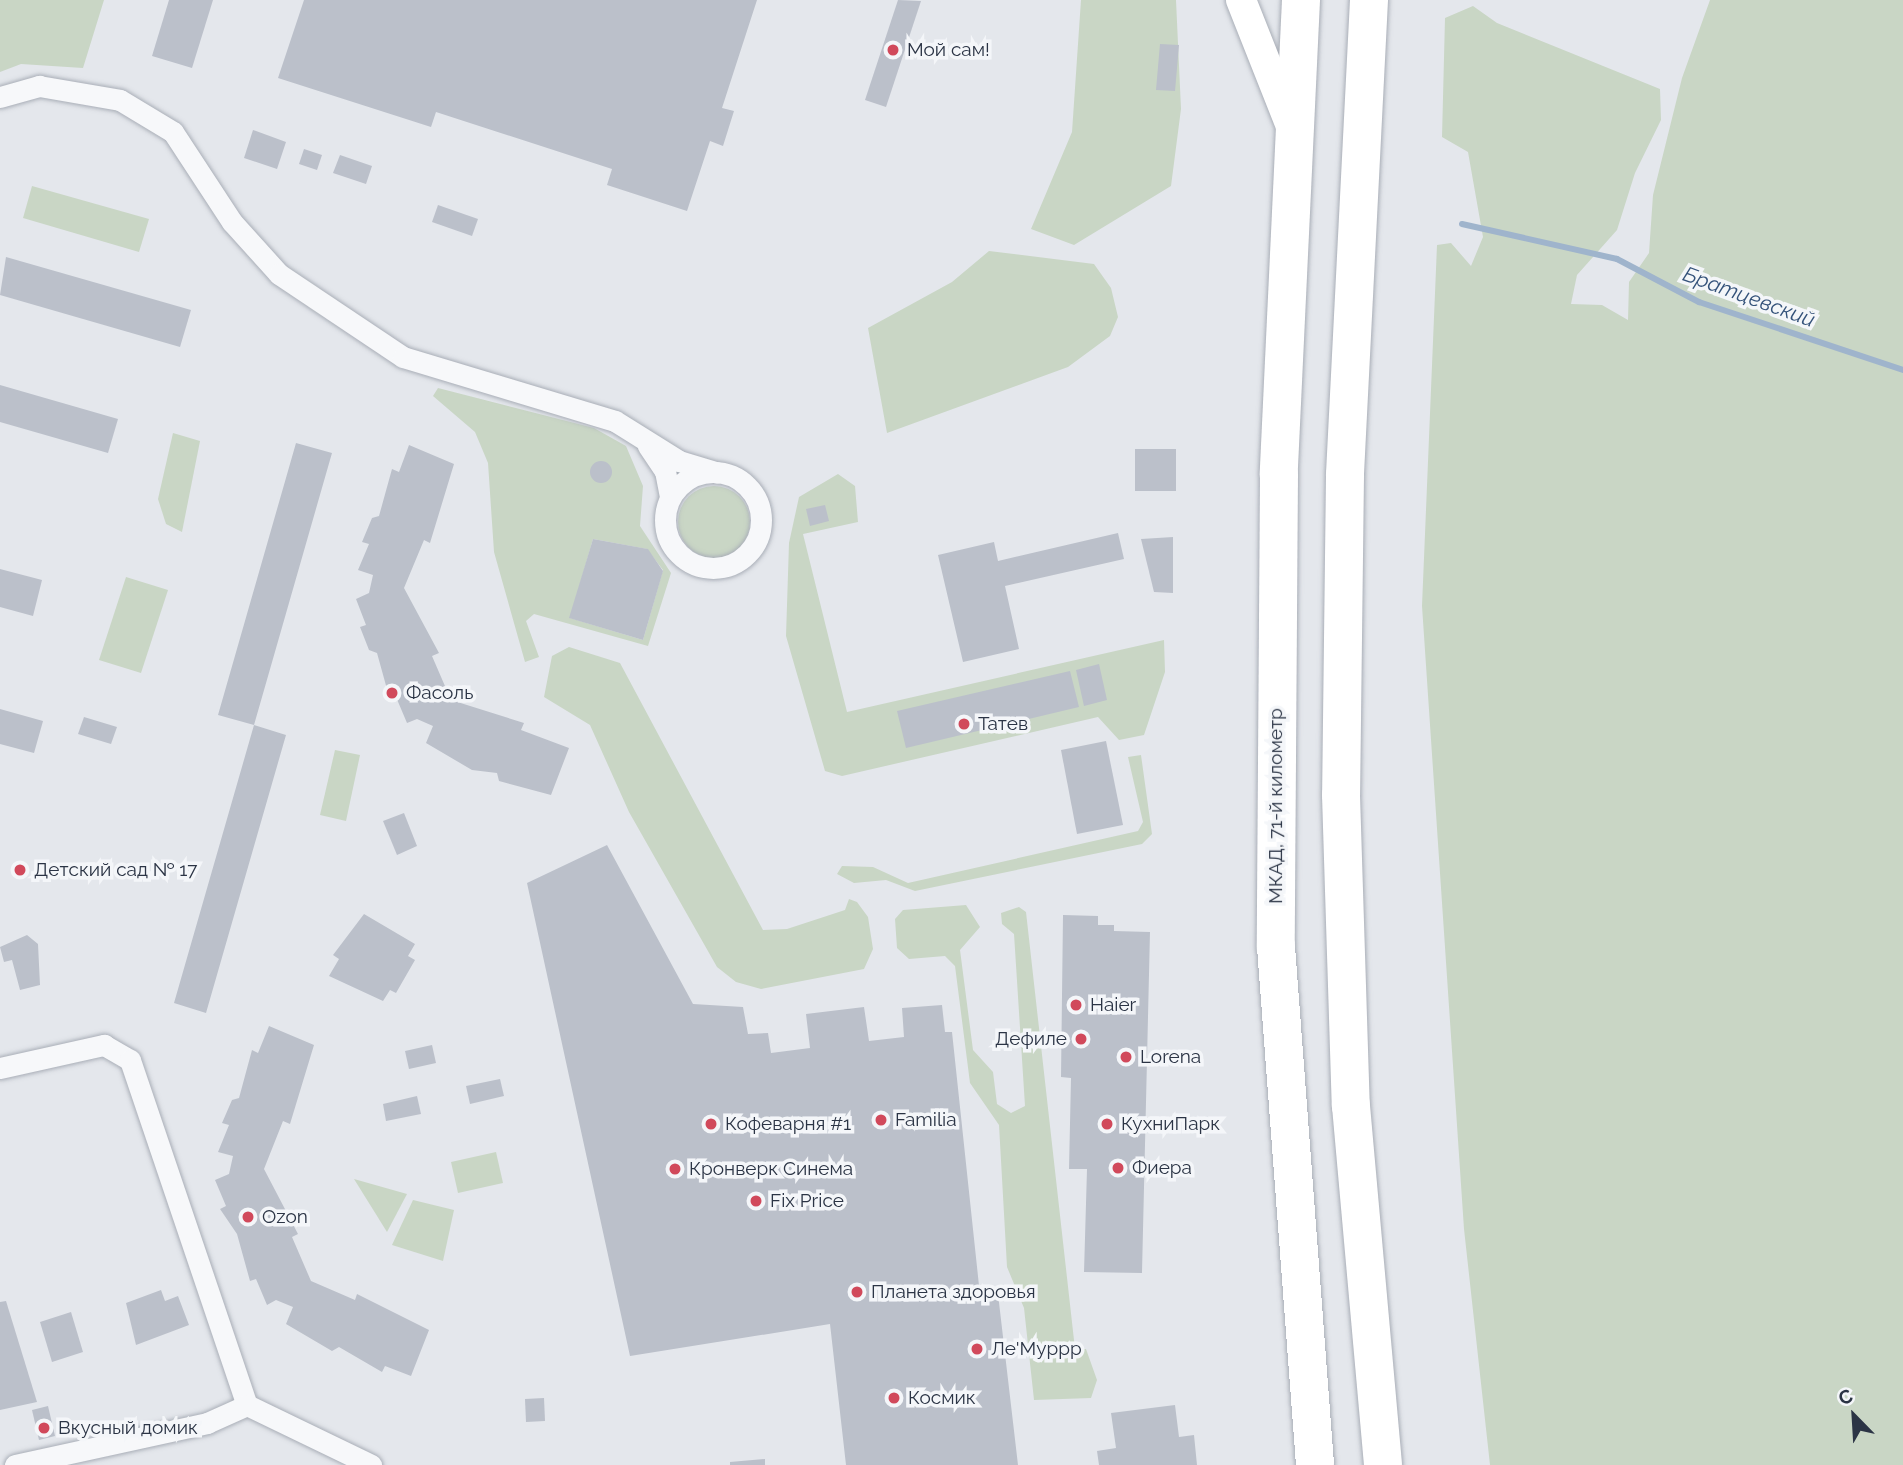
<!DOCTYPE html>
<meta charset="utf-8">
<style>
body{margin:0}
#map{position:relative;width:1903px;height:1465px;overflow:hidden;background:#e4e7ec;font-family:Raleway,sans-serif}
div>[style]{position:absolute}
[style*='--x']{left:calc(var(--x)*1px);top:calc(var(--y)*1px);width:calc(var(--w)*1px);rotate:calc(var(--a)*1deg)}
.green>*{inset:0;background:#c9d6c5}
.round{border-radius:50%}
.stream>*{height:6px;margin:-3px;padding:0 3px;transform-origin:3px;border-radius:3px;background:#9fb4cc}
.building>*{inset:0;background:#bbc0ca}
.roads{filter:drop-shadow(0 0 2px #a9aeb7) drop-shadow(0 0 2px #a9aeb7)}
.street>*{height:21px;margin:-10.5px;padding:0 10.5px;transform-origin:10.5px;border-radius:10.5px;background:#f7f8fa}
.street>.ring{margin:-10.5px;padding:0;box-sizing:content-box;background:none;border:21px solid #f7f8fa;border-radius:50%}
.secondary>*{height:30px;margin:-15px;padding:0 15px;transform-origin:15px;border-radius:15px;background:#fff}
.highway>*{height:38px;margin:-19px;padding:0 19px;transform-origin:19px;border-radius:19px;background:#fff}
.dots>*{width:19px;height:19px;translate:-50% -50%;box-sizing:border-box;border:4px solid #f4f6f9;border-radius:50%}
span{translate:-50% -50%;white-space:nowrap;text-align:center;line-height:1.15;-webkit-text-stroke:7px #f4f6f9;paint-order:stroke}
.poi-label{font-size:19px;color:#2b3445}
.left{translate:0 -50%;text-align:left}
.right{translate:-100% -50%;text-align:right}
.street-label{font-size:19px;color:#2b3445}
.water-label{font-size:21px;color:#34527a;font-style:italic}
.north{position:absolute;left:1819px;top:1381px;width:70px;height:70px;-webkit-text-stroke:5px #f4f6f9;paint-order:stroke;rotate:336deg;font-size:19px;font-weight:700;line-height:28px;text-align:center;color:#2b3445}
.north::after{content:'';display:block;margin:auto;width:24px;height:32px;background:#2b3445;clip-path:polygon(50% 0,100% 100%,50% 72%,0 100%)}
</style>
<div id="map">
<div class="green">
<div style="clip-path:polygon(0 0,104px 0,83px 68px,21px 64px,0 72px)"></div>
<div style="clip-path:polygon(1081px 0,1176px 0,1181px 109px,1171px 186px,1074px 245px,1031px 229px,1072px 132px)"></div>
<div style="clip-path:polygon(1710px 0,1903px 0,1903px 1465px,1490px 1465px,1464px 1229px,1422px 606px,1437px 245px,1451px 243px,1471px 266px,1483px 237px,1468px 152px,1442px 137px,1445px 18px,1473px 6px,1497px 23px,1660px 89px,1661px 120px,1635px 173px,1617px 230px,1577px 275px,1571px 304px,1602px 305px,1628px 320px,1629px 282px,1649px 253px,1653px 195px,1682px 78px)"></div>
<div style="clip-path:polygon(32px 186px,149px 219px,139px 252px,23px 218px)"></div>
<div style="clip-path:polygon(989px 251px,1094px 264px,1111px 288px,1118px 317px,1110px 336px,1068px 367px,887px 433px,868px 328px,952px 282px)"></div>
<div style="clip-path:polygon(evenodd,438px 388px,594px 428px,626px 446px,643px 486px,640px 526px,671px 573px,648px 646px,534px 614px,526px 621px,539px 657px,525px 662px,494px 552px,488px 463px,475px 432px,433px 396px,438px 388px,593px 539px,647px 549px,663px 570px,643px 640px,570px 618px,593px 539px)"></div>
<div style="clip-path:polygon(173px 433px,200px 441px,182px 532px,166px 524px,158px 499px)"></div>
<div style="clip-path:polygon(838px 474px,855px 486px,858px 522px,803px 534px,847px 712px,1164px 640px,1165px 672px,1144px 735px,1119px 740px,1098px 717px,842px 776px,825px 771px,786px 636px,789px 543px,799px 497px)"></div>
<div class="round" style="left:678px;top:486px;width:72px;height:72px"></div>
<div style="clip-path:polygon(126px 577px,168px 590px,141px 673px,99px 660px)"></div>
<div style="clip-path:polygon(569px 647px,620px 663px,763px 930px,787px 929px,845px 910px,849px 899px,857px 902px,868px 917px,873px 949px,864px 969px,761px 989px,736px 982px,717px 967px,629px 812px,590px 725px,544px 697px,552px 656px)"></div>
<div style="clip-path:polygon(335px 750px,360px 755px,346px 821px,320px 815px)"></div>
<div style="clip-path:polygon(1141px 755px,1152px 834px,1142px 844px,915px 891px,886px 880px,854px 883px,837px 874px,842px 866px,873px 867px,908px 883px,1138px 831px,1143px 822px,1128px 757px)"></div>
<div style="clip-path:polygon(966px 905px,980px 927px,960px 950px,973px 1050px,993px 1072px,997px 1104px,1011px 1113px,1025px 1106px,1014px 934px,1002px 924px,1001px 913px,1019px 907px,1026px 912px,1075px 1349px,1086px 1349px,1097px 1380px,1091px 1398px,1034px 1400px,1024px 1308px,1007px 1267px,999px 1125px,970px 1083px,955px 966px,945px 956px,909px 959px,897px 948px,895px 919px,903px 910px)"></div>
<div style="clip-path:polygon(496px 1152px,503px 1183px,458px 1193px,451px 1162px)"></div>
<div style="clip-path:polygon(354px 1179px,407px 1194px,387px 1232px)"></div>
<div style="clip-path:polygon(413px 1200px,454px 1210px,443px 1261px,392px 1245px)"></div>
</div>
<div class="stream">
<div style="--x:1462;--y:224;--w:159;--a:12.7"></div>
<div style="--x:1617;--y:259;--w:93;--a:27.7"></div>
<div style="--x:1699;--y:302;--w:215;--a:18.4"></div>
</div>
<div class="building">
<div style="clip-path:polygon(169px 0,213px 0,192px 68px,152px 56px)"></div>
<div style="clip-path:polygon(304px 0,757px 0,722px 108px,734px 111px,723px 146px,710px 141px,687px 211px,607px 185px,612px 169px,436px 112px,431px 127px,278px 78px)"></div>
<div style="clip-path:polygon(898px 0,921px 1px,886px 107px,865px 100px)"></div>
<div style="clip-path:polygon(1160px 44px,1179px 45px,1175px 91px,1156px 90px)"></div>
<div style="clip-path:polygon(253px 130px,286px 142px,277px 169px,244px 158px)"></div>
<div style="clip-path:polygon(304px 149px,322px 155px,317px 170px,299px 164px)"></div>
<div style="clip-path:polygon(340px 155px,372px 166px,366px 184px,333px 173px)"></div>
<div style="clip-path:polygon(438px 205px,478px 219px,472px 236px,432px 222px)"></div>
<div style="clip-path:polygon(6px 257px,191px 310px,180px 347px,0 295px)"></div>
<div style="clip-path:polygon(0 385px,118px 419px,108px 453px,0 422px)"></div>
<div style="clip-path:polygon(296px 443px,332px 453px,254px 725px,286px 735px,206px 1013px,174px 1003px,254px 725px,218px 715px)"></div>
<div style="clip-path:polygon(409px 445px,454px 464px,430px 543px,424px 540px,404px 588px,439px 653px,432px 656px,451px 700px,524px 723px,521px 730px,569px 748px,551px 795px,499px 781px,497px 773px,472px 770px,426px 743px,433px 726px,417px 719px,407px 723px,396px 697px,390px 700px,377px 653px,369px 650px,360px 627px,366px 625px,356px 599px,369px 593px,373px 575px,358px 570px,369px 544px,362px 542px,372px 518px,379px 516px,392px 469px,399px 472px)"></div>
<div style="clip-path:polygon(1135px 449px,1176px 449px,1176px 491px,1135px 491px)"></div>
<div class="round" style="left:590px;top:461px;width:22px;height:22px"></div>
<div style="clip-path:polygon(825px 505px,829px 521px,810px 526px,806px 509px)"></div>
<div style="clip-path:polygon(1118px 533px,1124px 559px,1005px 586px,1019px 649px,963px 662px,938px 555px,994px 542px,998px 561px)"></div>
<div style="clip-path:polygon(1173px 537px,1173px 593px,1154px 592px,1141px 539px)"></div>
<div style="clip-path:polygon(593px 539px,648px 549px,663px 571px,643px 640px,569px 618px)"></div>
<div style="clip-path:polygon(0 569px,42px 580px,33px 616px,0 607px)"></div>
<div style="clip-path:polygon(1099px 664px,1107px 700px,1084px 706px,1076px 670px)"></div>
<div style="clip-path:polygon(1070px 671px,1079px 707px,906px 748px,897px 711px)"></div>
<div style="clip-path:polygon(0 709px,43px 721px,34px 753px,0 744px)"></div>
<div style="clip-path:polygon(84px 717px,117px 727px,111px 744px,78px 734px)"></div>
<div style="clip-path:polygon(1106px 741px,1123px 825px,1077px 834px,1061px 750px)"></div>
<div style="clip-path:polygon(404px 813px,417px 846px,397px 855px,383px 821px)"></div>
<div style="clip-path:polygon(607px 845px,693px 1004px,743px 1007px,748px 1034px,768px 1033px,771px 1053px,810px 1048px,806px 1014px,864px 1007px,869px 1041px,904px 1037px,902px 1008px,942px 1005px,945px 1032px,952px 1032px,980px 1295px,998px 1294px,1018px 1465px,846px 1465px,830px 1324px,630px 1356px,527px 883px)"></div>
<div style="clip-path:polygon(364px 914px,415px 944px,408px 956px,415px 960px,396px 993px,390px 990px,383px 1001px,329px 976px,339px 959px,333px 955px)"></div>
<div style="clip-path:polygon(1063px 915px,1098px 916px,1098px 925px,1114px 925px,1114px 931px,1150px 932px,1142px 1273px,1084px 1272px,1087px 1169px,1069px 1169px,1071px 1078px,1061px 1077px)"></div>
<div style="clip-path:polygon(27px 935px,38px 944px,40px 985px,20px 990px,12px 960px,4px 962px,0 947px)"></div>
<div style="clip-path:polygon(269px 1026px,314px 1045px,290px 1124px,283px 1121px,264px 1169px,298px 1234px,292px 1237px,311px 1281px,355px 1300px,357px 1294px,429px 1330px,411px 1376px,385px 1366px,382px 1372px,339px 1347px,332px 1351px,286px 1324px,293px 1307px,276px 1300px,267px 1305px,256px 1279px,250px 1281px,237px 1234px,220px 1209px,226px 1206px,215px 1180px,229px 1174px,233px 1156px,218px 1152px,229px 1125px,222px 1123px,232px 1100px,239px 1098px,252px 1050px,258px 1053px)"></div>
<div style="clip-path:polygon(432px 1045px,436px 1063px,409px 1069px,405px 1051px)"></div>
<div style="clip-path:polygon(500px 1079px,504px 1096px,470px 1104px,466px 1086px)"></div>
<div style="clip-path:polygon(417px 1096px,421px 1114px,386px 1121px,383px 1104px)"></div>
<div style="clip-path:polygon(161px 1290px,165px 1301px,178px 1296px,189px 1325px,136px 1345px,126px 1303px)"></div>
<div style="clip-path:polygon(6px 1301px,37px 1402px,0 1410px,0 1302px)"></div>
<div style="clip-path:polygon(71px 1312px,83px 1352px,52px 1362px,40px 1322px)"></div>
<div style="clip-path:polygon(544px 1398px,545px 1421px,526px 1422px,525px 1399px)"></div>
<div style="clip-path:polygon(1175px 1405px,1179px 1437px,1194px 1435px,1197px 1465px,1099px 1465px,1097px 1451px,1116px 1448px,1111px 1413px)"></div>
<div style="clip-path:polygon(48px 1406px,55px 1436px,39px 1440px,32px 1410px)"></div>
<div style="clip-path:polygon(765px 1459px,765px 1465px,730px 1465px,730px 1462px)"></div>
</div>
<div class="roads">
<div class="street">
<div style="--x:0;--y:97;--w:41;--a:-15.8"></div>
<div style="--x:39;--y:86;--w:82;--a:9.8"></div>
<div style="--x:120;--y:100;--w:62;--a:31.1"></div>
<div style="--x:173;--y:132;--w:108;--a:56.8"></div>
<div style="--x:232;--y:222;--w:70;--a:47.9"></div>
<div style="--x:279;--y:274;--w:149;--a:33.8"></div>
<div style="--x:403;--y:357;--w:221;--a:16.8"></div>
<div style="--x:615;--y:421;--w:75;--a:32"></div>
<div style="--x:679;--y:461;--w:39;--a:17"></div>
<div style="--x:648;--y:446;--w:30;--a:56"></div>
<div style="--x:665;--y:471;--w:26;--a:79"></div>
<div class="ring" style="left:665px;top:472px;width:75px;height:75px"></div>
<div style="--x:0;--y:1068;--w:107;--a:-12.5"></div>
<div style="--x:104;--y:1045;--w:30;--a:30"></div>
<div style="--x:130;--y:1060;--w:364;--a:71.3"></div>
<div style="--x:247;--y:1405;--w:138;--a:25.8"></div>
<div style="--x:15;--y:1465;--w:197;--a:-12.3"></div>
<div style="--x:207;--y:1423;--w:44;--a:-24.2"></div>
</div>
<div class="secondary">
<div style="--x:1241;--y:0;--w:136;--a:68.4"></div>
</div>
<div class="highway">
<div style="--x:1301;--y:0;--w:475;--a:92.7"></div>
<div style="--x:1279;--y:474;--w:473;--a:90.4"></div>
<div style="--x:1276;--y:947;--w:519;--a:85.69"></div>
<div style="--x:1369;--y:0;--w:476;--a:92.9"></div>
<div style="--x:1345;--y:475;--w:320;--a:90.7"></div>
<div style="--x:1341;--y:795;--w:311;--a:88.2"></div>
<div style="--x:1351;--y:1106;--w:360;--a:84.9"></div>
</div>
</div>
<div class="dots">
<div style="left:893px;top:50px;background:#d1495b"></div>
<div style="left:392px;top:693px;background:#d1495b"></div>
<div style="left:964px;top:724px;background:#d1495b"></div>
<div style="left:20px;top:870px;background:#d1495b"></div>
<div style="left:1076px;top:1005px;background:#d1495b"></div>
<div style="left:1081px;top:1039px;background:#d1495b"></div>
<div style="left:1126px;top:1057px;background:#d1495b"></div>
<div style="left:881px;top:1120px;background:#d1495b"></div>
<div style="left:711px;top:1124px;background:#d1495b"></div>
<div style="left:1107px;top:1124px;background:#d1495b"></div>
<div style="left:1118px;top:1168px;background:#d1495b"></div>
<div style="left:675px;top:1169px;background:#d1495b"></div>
<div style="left:756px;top:1201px;background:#d1495b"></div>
<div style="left:248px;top:1217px;background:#d1495b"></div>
<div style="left:857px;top:1292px;background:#d1495b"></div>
<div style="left:977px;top:1349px;background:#d1495b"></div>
<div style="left:894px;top:1398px;background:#d1495b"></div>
<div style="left:44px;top:1428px;background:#d1495b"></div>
</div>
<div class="poi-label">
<span class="left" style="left:907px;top:50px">Мой сам!</span>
<span class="left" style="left:406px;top:693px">Фасоль</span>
<span class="left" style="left:978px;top:724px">Татев</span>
<span class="left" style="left:34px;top:870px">Детский сад № 17</span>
<span class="left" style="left:1090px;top:1005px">Haier</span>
<span class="right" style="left:1067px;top:1039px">Дефиле</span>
<span class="left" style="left:1140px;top:1057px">Lorena</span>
<span class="left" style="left:895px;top:1120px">Familia</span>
<span class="left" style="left:725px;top:1124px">Кофеварня #1</span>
<span class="left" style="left:1121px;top:1124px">КухниПарк</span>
<span class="left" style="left:1132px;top:1168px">Фиера</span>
<span class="left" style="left:689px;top:1169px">Кронверк Синема</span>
<span class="left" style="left:770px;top:1201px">Fix Price</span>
<span class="left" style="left:262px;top:1217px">Ozon</span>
<span class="left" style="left:871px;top:1292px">Планета здоровья</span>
<span class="left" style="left:991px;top:1349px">Ле'Муррр</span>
<span class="left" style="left:908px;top:1398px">Космик</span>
<span class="left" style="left:58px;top:1428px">Вкусный домик</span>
</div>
<div class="street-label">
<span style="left:1276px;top:806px;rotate:-90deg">МКАД, 71-й километр</span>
</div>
<div class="water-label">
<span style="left:1749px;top:297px;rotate:20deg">Братцевский</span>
</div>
<div class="north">С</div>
</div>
